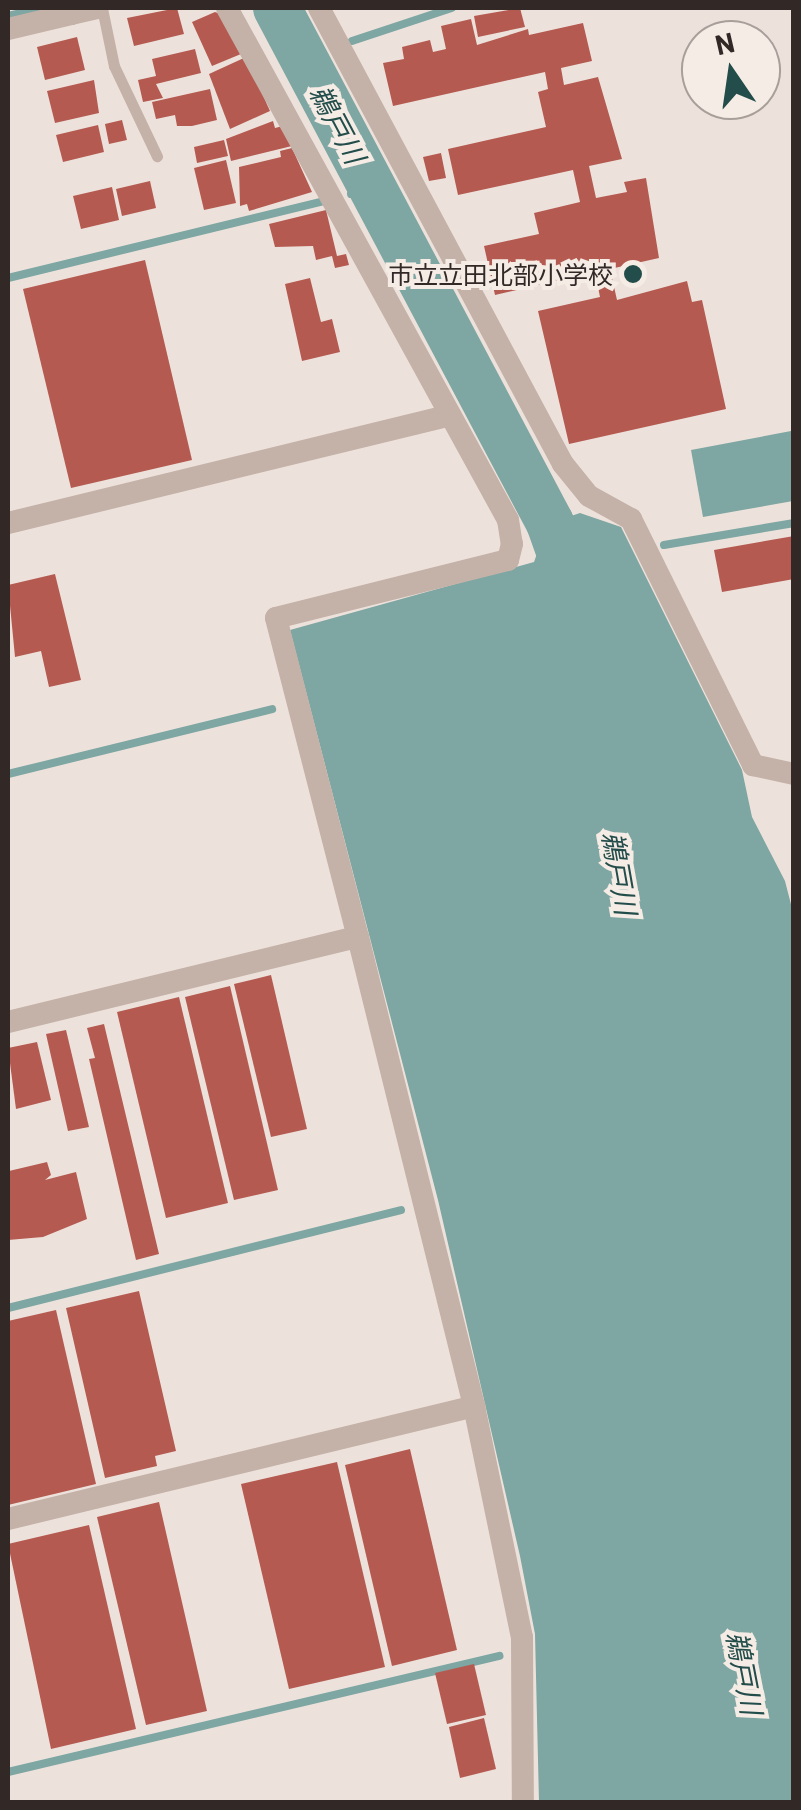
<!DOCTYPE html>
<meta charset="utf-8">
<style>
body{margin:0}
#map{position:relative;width:801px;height:1810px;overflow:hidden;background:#ede2db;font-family:Barlow,"Noto Sans JP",sans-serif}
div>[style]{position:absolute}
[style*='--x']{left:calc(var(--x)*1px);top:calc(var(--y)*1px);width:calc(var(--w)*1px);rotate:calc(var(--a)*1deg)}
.water>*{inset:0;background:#7ea6a2}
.stream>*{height:8px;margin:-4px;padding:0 4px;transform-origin:4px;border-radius:4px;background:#7ea6a2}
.river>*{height:48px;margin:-24px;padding:0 24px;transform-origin:24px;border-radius:24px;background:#7ea6a2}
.building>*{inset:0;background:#b55a51}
.lane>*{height:11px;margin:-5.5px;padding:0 5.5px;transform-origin:5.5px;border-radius:5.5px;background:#c4b1a8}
.street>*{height:22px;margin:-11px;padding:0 11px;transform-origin:11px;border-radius:11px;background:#c4b1a8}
.dots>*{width:28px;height:28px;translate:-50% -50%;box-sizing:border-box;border:5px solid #f6ece6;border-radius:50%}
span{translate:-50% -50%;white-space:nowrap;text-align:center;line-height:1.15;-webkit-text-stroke:8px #f6ece6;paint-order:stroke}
.poi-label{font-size:25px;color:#322927}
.right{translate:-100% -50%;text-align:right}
.water-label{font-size:28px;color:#234d4a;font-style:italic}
.frame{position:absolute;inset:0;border:10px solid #322927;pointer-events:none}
.north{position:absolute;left:681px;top:20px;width:100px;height:100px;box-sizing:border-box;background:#f6ece6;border:2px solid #a89e9a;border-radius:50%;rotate:347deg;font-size:28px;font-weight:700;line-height:40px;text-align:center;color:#322927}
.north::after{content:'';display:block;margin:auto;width:35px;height:45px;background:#234d4a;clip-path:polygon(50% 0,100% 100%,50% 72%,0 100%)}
</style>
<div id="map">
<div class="water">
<div style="clip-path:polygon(791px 431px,793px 501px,703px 517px,691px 450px)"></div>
<div style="clip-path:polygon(580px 513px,621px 527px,742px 770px,752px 817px,785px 881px,794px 916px,793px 1802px,539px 1802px,535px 1634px,520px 1556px,438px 1200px,290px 630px,534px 562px,539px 548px,532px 529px)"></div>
</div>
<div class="stream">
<div style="--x:8;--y:16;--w:37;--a:-13"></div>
<div style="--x:352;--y:41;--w:105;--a:-18.3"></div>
<div style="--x:351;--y:194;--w:23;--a:-13"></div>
<div style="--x:8;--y:278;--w:324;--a:-13.7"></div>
<div style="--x:664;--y:545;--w:132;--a:-9.6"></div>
<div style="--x:8;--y:774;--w:272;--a:-13.8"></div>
<div style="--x:8;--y:1308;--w:405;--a:-14"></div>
<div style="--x:8;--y:1772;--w:505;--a:-13.29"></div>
</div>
<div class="river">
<div style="--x:277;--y:8;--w:583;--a:62.07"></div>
<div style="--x:550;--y:523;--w:63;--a:70.4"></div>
</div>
<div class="building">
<div style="clip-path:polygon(177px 8px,184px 34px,134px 46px,127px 18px)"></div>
<div style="clip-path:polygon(520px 8px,525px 27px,478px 37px,474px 16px)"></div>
<div style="clip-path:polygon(215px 12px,223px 15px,241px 54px,212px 66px,192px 22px)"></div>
<div style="clip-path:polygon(471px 19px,477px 45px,528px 29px,529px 35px,583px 23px,592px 61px,561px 68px,564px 85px,598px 77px,622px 159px,589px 166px,596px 198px,627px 192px,624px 182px,646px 178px,659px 258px,610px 269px,617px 300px,687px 281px,692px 302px,702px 300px,726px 409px,569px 444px,538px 311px,600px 297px,595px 272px,495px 295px,484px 246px,539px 234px,534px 213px,580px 202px,573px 170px,458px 195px,448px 149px,546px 127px,538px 92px,548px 89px,545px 72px,393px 106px,383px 63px,404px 59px,402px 47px,430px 40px,433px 52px,446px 49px,441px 26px)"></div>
<div style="clip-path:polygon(77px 37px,85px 70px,45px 80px,37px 47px)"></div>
<div style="clip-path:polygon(195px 49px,201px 73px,156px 84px,163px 98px,143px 102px,138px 80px,156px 76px,152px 59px)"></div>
<div style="clip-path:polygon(246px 57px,270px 111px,230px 129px,209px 74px)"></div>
<div style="clip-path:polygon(94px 80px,99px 113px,55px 123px,47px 91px)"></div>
<div style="clip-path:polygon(210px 89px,217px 120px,192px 126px,177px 126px,175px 115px,156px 119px,152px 102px)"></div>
<div style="clip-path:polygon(122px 120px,127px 140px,109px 144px,105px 124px)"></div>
<div style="clip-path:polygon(273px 121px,275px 128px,287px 125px,292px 146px,231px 161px,226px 139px)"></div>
<div style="clip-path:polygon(98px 125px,104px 152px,63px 162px,56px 135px)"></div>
<div style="clip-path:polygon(224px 140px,228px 156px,197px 163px,194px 147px)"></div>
<div style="clip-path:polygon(292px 148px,312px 192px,249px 211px,247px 204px,240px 206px,239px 167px,281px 157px,280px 151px)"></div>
<div style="clip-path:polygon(441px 153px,446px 178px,429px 181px,423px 157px)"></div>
<div style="clip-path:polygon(226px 160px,236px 203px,204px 210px,194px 168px)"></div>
<div style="clip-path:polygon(150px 181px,156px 208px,122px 216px,116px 189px)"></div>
<div style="clip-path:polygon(112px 187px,119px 220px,81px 229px,73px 196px)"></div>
<div style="clip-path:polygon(326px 210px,337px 256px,346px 254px,349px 265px,335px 268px,332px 256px,316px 260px,313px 246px,275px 247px,269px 224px)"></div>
<div style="clip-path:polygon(145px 260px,192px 460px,71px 488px,23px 289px)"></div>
<div style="clip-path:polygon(310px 278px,321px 322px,332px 319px,340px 352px,302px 361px,285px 284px)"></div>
<div style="clip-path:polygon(794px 536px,794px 579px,722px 592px,714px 550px)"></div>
<div style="clip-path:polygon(55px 574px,81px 680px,49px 687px,41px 651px,15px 657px,8px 585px)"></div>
<div style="clip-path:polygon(271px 975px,307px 1129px,271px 1137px,234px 984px)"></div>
<div style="clip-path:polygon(230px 986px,278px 1190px,234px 1200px,185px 997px)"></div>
<div style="clip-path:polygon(179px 997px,228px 1203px,166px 1218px,117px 1012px)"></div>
<div style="clip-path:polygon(104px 1024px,159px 1254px,136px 1260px,89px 1059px,95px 1058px,87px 1028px)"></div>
<div style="clip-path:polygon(66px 1030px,89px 1127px,68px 1131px,46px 1034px)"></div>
<div style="clip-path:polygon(37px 1042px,51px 1100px,16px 1109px,8px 1048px)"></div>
<div style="clip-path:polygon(47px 1162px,51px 1175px,45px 1180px,76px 1172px,87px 1219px,43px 1237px,8px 1240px,9px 1171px)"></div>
<div style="clip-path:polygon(139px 1291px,176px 1451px,155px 1456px,157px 1466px,105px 1478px,66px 1308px)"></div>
<div style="clip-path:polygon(56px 1310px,96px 1484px,8px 1505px,8px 1321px)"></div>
<div style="clip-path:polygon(410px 1449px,457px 1650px,392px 1666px,345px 1465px)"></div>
<div style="clip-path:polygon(337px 1462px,385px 1667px,289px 1689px,241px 1484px)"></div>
<div style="clip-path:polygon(159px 1502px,207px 1711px,146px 1725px,97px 1517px)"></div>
<div style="clip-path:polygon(89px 1525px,136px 1729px,51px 1749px,8px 1544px)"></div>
<div style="clip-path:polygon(474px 1664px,486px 1715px,447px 1724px,435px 1673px)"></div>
<div style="clip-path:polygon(484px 1718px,496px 1769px,460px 1778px,449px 1727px)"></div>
</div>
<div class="lane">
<div style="--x:102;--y:8;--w:59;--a:78.3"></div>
<div style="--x:114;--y:66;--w:100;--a:64.5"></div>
</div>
<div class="street">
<div style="--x:227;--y:8;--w:584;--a:61.24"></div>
<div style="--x:508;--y:520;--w:24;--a:81"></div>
<div style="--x:512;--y:544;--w:16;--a:104"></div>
<div style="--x:508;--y:560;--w:239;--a:166"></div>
<div style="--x:276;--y:618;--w:329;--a:75.6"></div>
<div style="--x:319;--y:8;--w:517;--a:61.85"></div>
<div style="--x:563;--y:464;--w:41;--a:50.9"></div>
<div style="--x:589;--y:496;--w:48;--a:28.7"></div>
<div style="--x:631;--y:519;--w:275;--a:63.6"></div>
<div style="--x:753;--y:765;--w:42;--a:12.4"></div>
<div style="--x:71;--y:14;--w:27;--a:-13"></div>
<div style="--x:8;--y:29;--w:65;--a:-13.4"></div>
<div style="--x:71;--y:14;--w:7;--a:-117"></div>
<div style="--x:8;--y:523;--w:455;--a:-13.7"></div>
<div style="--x:8;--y:1022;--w:360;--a:-13.7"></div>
<div style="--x:358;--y:937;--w:483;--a:76.1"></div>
<div style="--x:474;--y:1406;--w:236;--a:78.3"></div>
<div style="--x:522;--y:1637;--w:165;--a:89.7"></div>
<div style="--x:8;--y:1519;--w:480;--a:-13.6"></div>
</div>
<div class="dots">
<div style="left:633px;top:274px;background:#234d4a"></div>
</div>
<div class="poi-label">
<span class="right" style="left:613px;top:274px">市立立田北部小学校</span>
</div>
<div class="water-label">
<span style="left:338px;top:124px;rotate:62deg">鵜戸川</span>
<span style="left:620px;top:873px;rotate:80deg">鵜戸川</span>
<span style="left:745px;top:1673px;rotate:79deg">鵜戸川</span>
</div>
<div class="frame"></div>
<div class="north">N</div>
</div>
